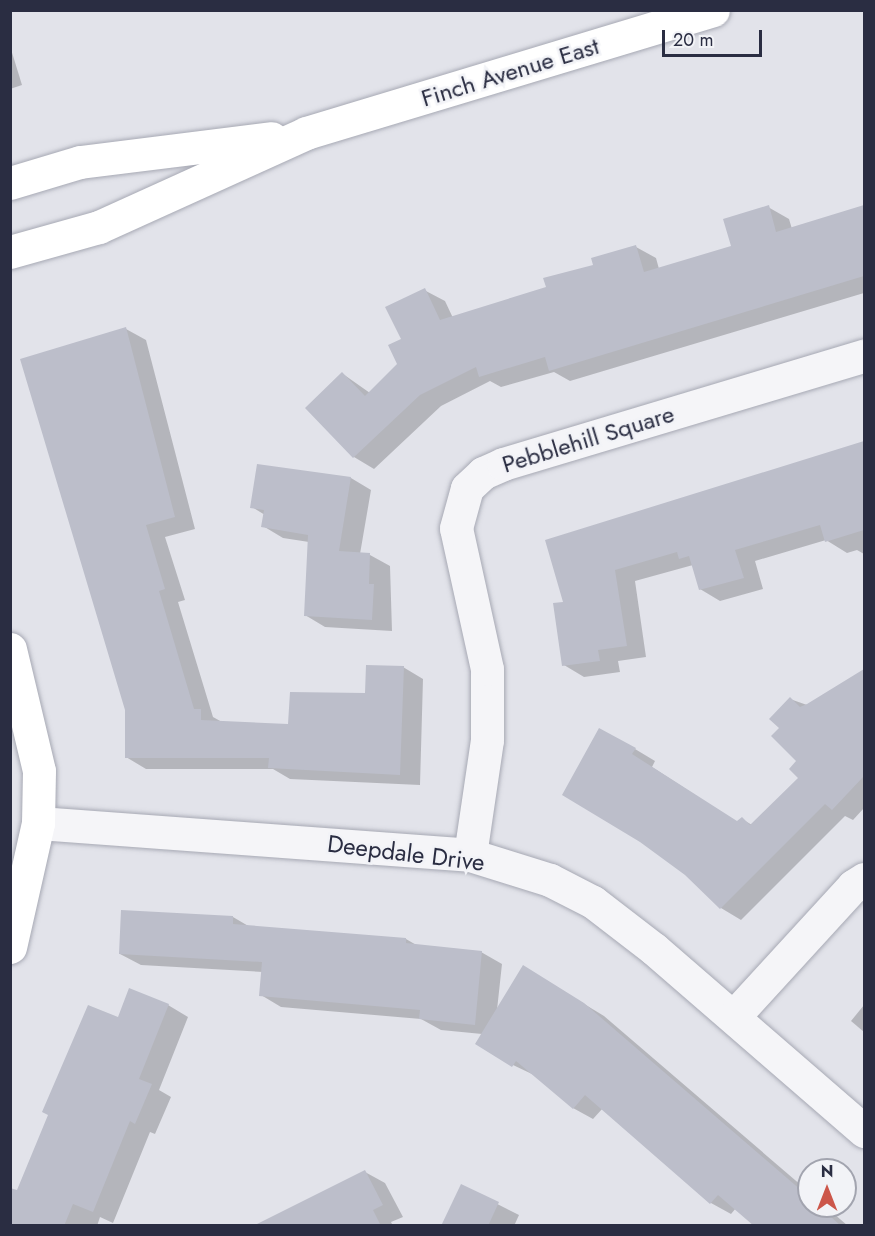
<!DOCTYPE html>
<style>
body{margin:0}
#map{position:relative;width:875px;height:1236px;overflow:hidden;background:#e2e3ea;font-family:Jost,sans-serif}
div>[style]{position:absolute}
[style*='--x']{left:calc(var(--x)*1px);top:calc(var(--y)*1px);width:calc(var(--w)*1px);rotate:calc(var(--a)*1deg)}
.shadow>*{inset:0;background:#0003}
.building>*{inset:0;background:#bcbeca}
.roads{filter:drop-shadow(0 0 2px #a7a9b4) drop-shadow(0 0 2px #a7a9b4)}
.street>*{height:33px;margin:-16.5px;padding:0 16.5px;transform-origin:16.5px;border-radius:16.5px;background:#f5f5f8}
.secondary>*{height:33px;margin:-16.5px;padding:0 16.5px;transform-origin:16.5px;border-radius:16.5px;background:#fff}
span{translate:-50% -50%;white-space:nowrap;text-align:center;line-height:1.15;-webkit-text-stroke:5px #f2f3f7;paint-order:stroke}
.street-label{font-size:24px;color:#2a2d42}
.frame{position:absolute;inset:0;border:12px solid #2a2d42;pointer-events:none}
.north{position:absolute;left:797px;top:1158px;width:60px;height:60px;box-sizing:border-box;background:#f2f3f7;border:2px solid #a2a4af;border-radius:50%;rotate:0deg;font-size:16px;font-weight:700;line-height:24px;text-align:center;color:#2a2d42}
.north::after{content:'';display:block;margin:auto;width:21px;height:27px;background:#cc564a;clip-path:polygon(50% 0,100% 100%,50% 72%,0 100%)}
.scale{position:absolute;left:662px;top:30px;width:100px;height:27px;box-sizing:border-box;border:3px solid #2a2d42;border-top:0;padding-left:8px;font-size:18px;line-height:21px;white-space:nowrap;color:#2a2d42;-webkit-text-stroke:4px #f2f3f7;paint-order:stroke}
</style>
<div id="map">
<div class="shadow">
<div style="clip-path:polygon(10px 46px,22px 85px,10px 89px)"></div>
<div style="clip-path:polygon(768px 207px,789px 219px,792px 229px,864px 207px,864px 293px,570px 381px,554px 372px,501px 387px,490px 381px,441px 406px,374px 469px,354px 457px,307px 408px,343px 374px,370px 393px,399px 364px,403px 340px,424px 290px,445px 301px,453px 318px,548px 288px,636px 247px,656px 258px,659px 269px,733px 247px)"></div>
<div style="clip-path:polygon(126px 329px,146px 340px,195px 529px,165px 537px,185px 600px,178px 602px,213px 717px,222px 722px,290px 725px,366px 695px,403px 667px,423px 679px,420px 785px,290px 779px,273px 769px,146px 769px,126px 757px)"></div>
<div style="clip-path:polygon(864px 443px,864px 554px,857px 550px,847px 553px,826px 540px,755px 561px,763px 589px,720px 601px,700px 589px,693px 565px,635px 581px,646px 657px,618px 661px,620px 672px,584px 677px,564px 665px,565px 603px,547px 541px)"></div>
<div style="clip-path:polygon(258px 466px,351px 478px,371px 490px,360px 554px,370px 555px,390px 566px,392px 631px,325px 627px,305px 615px,309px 542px,283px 538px,263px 526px,265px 515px,252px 507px)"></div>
<div style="clip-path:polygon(864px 671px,864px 808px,853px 820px,845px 816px,741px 920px,721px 908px,686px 874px,640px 841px,564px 795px,635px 749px,655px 761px,652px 767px,738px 823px,742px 819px,752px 825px,801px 778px,799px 761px,781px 728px,790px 699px,807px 705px)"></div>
<div style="clip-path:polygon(233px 917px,250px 927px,406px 939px,418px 946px,481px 952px,502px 964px,497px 1010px,543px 979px,604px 1016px,809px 1192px,809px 1206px,825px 1206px,848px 1226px,757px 1226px,736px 1208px,731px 1214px,711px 1203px,603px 1108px,593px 1119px,573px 1108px,534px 1075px,513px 1065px,482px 1034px,441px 1030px,421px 1019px,281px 1007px,261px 995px,263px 972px,141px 965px,120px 954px)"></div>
<div style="clip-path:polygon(168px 1005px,188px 1017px,159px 1090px,171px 1097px,155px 1134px,150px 1132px,113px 1223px,100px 1217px,97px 1226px,10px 1226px,119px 1019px)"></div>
<div style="clip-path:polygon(864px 1005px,864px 1032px,851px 1021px)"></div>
<div style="clip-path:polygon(365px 1172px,385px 1183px,403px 1217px,391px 1222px,393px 1226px,256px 1226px)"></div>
<div style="clip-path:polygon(462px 1186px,519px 1215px,514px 1226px,442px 1226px)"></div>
</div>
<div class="building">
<div style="clip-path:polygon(769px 205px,776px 232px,864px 205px,864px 276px,549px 371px,545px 357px,479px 377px,476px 367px,420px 395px,353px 458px,305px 408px,342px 372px,365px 396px,397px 364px,388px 345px,401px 339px,385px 307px,425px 288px,440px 320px,546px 287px,543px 278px,593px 265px,591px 258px,636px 245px,644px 272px,731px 246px,723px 219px)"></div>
<div style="clip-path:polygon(126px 327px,175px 517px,146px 525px,165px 589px,159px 591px,194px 709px,201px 709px,201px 720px,288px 724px,290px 692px,365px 693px,366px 665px,404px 666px,400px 775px,268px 768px,269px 758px,125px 758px,125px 710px,20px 359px)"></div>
<div style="clip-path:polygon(864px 441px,864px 530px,825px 542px,820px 525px,735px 550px,744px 578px,699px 590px,689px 556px,679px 559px,677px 552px,615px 570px,627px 646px,598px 650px,600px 661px,562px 666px,553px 603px,563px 602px,545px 540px)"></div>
<div style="clip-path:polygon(257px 464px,351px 477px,339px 551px,370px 553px,369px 584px,374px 584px,372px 620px,304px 616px,308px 535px,261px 527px,264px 510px,250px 508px)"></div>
<div style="clip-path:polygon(864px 669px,864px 776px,832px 810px,825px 804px,720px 909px,685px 875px,640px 842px,562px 795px,599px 728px,636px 748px,632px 754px,737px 821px,742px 817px,750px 825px,798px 778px,789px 769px,796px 761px,771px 736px,779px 728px,769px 719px,790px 697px,800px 707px,807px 704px)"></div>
<div style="clip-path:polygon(121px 910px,233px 916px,233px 924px,406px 938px,406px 943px,482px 951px,475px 1025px,419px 1019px,420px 1010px,259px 996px,262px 962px,119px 954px)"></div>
<div style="clip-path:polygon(523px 965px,584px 1003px,809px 1197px,809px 1206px,819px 1206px,841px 1226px,754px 1226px,718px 1195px,710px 1204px,585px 1095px,573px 1109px,516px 1061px,512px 1067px,475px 1044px)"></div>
<div style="clip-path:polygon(129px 988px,169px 1004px,139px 1079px,152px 1084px,135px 1124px,130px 1121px,93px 1212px,73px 1204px,64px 1226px,10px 1226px,10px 1188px,17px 1190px,48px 1115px,42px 1112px,88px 1005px,118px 1017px)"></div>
<div style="clip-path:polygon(365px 1170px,383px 1205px,373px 1210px,381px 1226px,253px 1226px)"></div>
<div style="clip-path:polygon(461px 1184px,499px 1202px,488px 1226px,441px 1226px)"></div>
</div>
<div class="roads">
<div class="street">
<div style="--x:38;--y:823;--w:433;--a:4.2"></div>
<div style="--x:470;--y:855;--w:84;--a:17.4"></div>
<div style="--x:550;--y:880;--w:48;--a:27.1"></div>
<div style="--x:593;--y:902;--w:77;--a:37.6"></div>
<div style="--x:654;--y:949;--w:278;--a:40.9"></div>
<div style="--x:470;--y:855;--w:116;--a:-81.6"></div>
<div style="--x:487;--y:740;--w:71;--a:-90"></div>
<div style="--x:487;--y:669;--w:144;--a:-102.4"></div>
<div style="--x:456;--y:528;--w:41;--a:-74.6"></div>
<div style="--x:467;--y:488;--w:22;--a:-43"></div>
<div style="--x:483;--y:473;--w:22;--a:-24"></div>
<div style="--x:503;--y:464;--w:377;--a:-16.7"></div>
<div style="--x:735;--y:1015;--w:175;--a:-47.5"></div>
<div style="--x:853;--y:886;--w:13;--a:-32"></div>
</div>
<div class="secondary">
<div style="--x:10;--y:183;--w:73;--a:-16.7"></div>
<div style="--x:80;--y:162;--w:193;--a:-7.1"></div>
<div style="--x:10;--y:252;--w:92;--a:-15.7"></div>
<div style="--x:99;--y:227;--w:227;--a:-24.4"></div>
<div style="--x:306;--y:133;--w:425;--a:-16.8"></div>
<div style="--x:10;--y:649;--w:125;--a:76.6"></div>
<div style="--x:39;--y:771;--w:52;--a:91.1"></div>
<div style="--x:38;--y:823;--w:127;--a:102.7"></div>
</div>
</div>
<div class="street-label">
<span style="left:510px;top:72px;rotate:-17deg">Finch Avenue East</span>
<span style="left:588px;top:439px;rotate:-17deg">Pebblehill Square</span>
<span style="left:406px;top:853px;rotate:7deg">Deepdale Drive</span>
</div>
<div class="frame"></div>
<div class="north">N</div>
<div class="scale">20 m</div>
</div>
